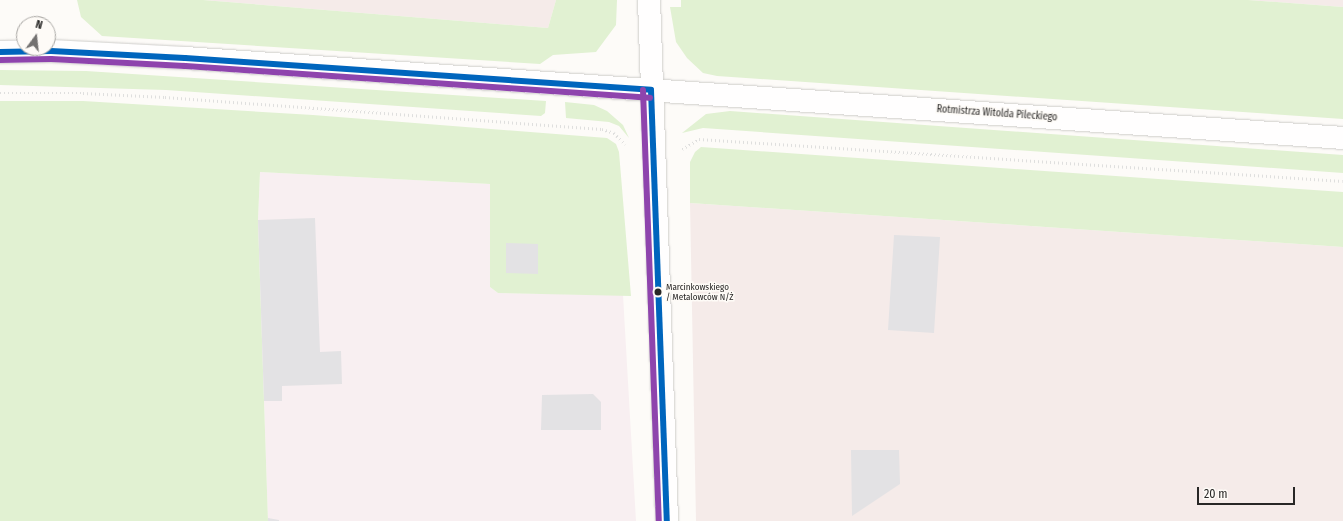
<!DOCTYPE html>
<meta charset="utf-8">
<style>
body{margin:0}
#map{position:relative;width:1343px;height:521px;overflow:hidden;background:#fdfbf8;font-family:"Fira Sans Condensed",sans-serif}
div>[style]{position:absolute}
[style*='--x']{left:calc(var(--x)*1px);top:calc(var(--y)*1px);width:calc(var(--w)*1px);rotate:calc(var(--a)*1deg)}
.commercial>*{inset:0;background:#f8eff1}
.industrial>*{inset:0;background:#f5ebe9}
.green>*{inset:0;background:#e1f1d2}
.building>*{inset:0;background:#e3e2e4}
.path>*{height:2.5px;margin-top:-1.25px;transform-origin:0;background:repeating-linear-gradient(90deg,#dfdfde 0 1px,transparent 0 4px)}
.roads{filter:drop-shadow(0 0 1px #cecdca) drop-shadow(0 0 1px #cecdca)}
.tertiary>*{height:22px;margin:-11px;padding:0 11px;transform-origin:11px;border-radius:11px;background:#fffefe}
.bus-1>*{height:6px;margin:-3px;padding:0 3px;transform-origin:3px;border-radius:3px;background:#0065bd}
.bus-2>*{height:6px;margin:-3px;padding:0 3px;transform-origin:3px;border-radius:3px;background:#8e44ad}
.dots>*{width:11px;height:11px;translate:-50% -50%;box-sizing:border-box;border:2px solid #fefbf7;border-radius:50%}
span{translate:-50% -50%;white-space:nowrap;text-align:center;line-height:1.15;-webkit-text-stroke:3px #fefbf7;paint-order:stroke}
.bus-label{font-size:9px;color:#282726}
.left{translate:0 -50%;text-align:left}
.street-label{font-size:10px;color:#282726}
.north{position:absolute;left:16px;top:16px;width:40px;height:40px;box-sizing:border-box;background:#fefbf7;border:1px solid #a8a6a3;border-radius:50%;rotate:15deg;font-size:11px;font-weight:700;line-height:16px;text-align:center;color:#282726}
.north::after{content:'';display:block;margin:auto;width:14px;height:18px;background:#737170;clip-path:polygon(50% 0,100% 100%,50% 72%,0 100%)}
.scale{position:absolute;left:1197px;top:487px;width:98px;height:18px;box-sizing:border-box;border:2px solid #282726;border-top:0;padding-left:5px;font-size:12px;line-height:14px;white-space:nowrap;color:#282726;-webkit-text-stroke:3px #fefbf7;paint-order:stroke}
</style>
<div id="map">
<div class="commercial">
<div style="clip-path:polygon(260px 172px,490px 184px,490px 287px,498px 293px,623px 295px,636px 521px,268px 521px,258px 220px)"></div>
</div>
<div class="industrial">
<div style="clip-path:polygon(203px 0,556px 0,548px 28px)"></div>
<div style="clip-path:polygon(1248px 0,1343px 0,1343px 7px)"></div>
<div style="clip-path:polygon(690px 203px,1343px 247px,1343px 521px,696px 521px)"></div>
</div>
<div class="green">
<div style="clip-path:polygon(77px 0,203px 0,548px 28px,556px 0,617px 0,616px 25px,596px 52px,553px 55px,540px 64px,102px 36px,81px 17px)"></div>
<div style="clip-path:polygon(681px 0,1248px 0,1343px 7px,1343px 119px,717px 76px,703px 73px,687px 58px,676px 42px,670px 7px,681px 7px)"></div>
<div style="clip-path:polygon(0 70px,86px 71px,546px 101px,545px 113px,541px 116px,166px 90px,0 85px)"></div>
<div style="clip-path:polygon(0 101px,83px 101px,313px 115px,607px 138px,616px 144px,619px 152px,631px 296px,498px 293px,490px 287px,490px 184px,260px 172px,258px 220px,268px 521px,0 521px)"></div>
<div style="clip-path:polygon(565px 102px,594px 105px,607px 111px,623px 125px,629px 138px,619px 126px,609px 122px,566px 118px)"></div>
<div style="clip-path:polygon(730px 111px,1343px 155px,1343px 173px,703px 128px,682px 133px,706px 114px)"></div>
<div style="clip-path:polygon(701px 147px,1343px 192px,1343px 247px,690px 203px,690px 162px,695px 152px)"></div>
</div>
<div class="building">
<div style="clip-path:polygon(315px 218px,320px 352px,341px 351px,342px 384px,282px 386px,282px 401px,264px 401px,258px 220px)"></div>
<div style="clip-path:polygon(894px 235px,940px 237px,934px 333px,888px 330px)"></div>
<div style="clip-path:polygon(506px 243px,538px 244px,538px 274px,506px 273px)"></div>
<div style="clip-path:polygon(593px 394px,601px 402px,601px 430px,541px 430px,542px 395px)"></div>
<div style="clip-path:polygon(851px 450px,899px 450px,900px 484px,852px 516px)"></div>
<div style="clip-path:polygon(268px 518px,279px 520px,279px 521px,268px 521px)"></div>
</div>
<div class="path">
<div style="--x:0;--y:93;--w:83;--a:0"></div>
<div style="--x:83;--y:93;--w:82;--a:2.8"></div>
<div style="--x:165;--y:97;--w:438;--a:4.2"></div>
<div style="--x:602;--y:129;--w:13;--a:18"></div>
<div style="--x:614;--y:133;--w:16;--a:45"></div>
<div style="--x:682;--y:149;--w:20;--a:-30"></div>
<div style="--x:699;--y:139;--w:645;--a:3.73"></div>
</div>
<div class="roads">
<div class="tertiary">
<div style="--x:649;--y:0;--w:521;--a:88.02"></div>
<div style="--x:0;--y:52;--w:51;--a:-1.1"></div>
<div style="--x:51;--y:51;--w:134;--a:3"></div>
<div style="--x:185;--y:58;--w:1161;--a:3.95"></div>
</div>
</div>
<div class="bus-1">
<div style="--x:0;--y:52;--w:51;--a:-1.1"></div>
<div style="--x:51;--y:51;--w:134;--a:3"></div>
<div style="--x:185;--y:58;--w:467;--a:3.9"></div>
<div style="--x:651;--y:90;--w:431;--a:87.9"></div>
</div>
<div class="bus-2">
<div style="--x:0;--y:60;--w:51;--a:-1.1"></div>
<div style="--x:51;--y:59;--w:134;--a:3"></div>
<div style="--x:185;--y:66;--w:466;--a:3.9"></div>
<div style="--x:643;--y:90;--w:431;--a:87.9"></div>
</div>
<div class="dots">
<div style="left:658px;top:292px;background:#282726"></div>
</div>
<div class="bus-label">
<span class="left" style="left:666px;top:292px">Marcinkowskiego<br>/ Metalowców N/Ż</span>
</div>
<div class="street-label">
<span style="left:997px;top:114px;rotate:4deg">Rotmistrza Witolda Pileckiego</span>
</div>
<div class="north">N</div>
<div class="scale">20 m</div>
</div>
